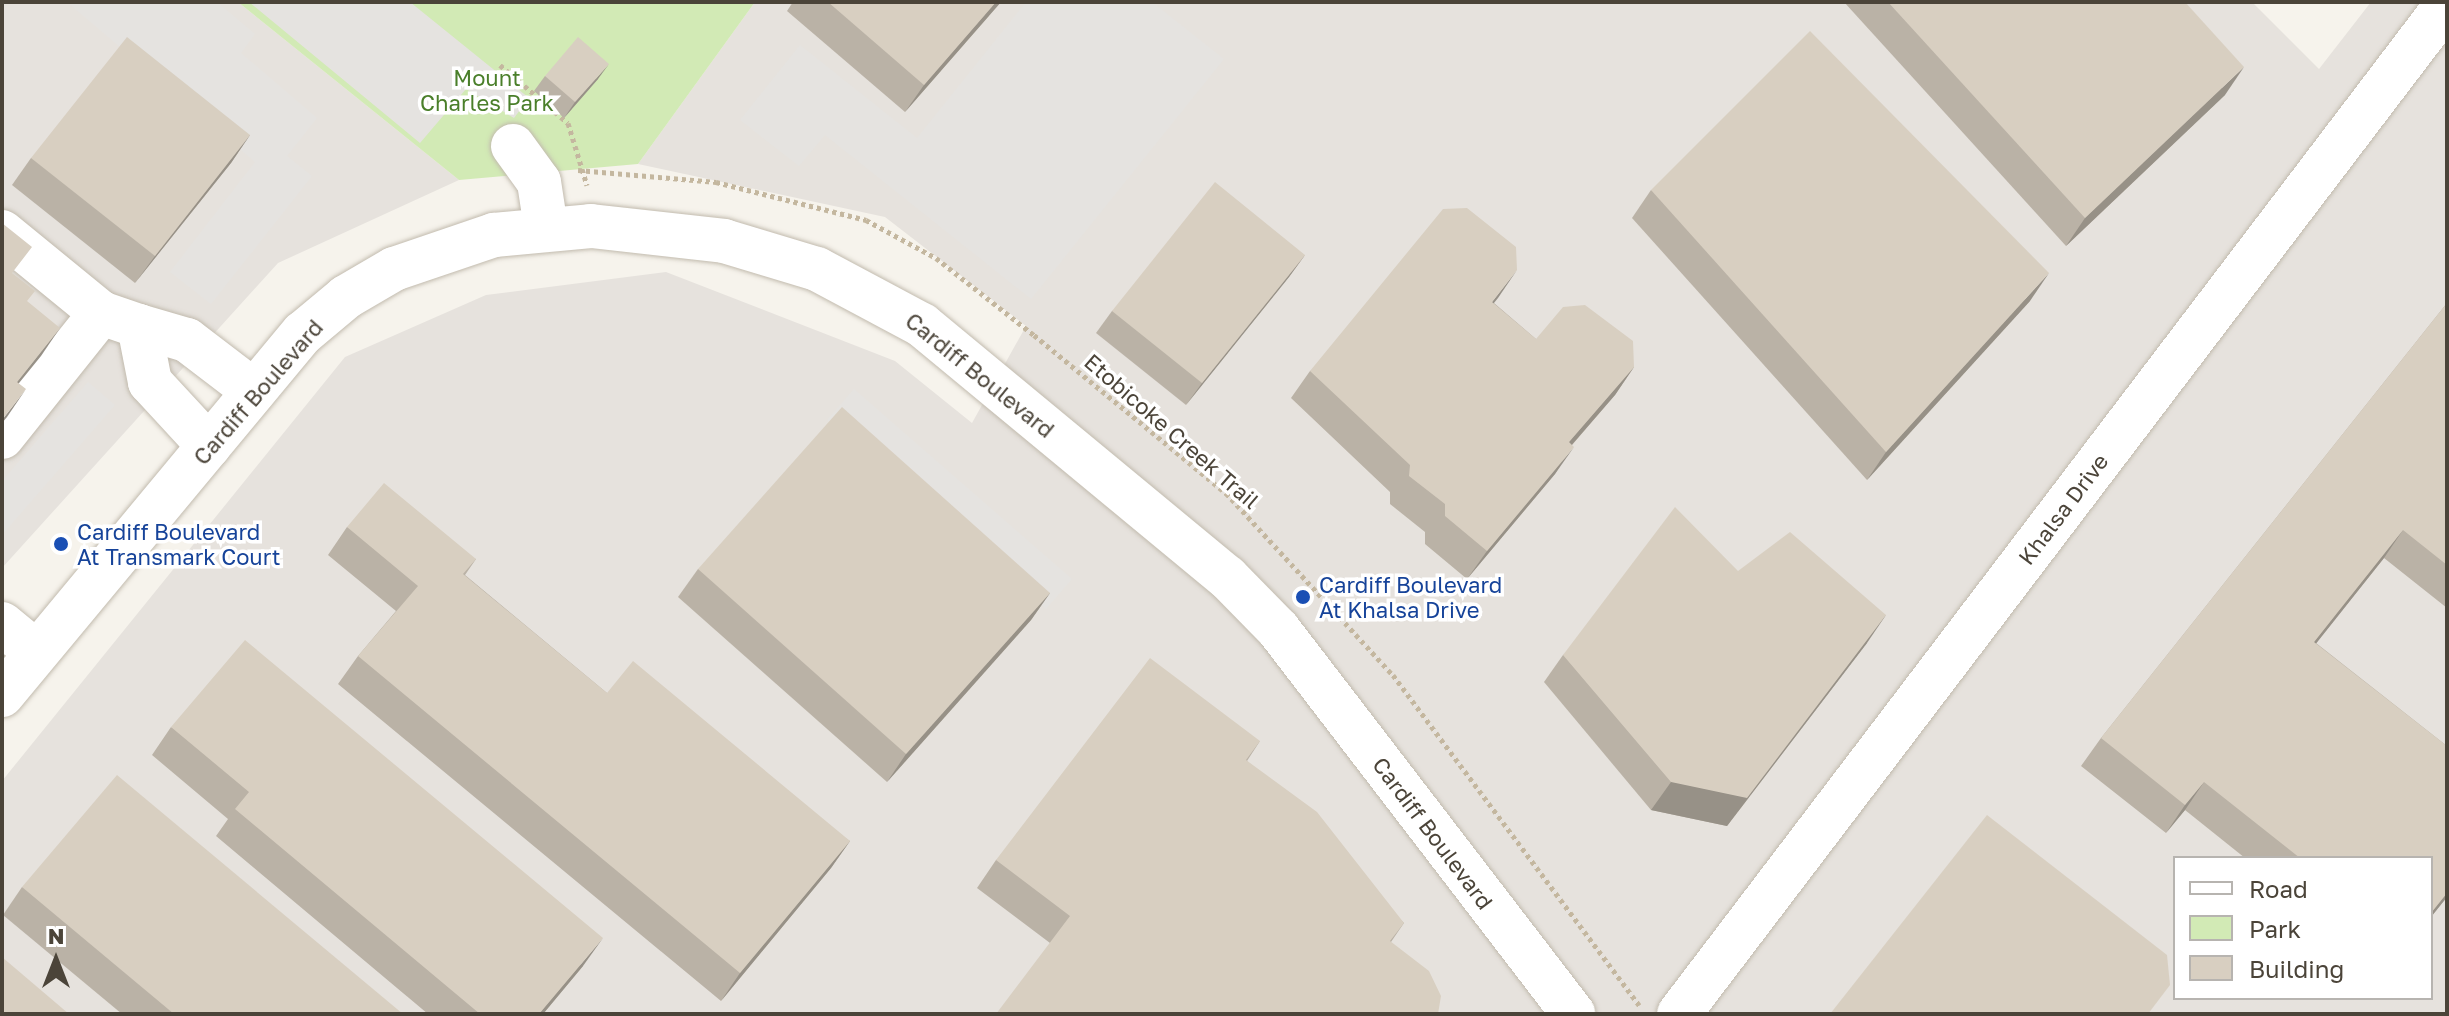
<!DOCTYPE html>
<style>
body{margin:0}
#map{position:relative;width:2449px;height:1016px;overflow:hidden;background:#f6f3ec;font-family:"Golos Text",sans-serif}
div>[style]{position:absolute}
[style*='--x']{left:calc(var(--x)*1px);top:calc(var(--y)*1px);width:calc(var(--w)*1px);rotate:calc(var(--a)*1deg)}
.industrial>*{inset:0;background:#e6e2dd}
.green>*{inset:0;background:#d2eab5}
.parking>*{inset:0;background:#e5e3e0}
.path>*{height:5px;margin-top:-2.5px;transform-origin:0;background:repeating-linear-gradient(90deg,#c4b79f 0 4px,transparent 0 8px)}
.roads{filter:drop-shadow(0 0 2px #c2bbae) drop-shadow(0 0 2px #c2bbae)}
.minor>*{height:44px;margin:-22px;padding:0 22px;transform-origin:22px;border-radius:22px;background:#fff}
.wall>*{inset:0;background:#bab2a6}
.shaded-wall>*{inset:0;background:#979187}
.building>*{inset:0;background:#d8cfc1}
.dots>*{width:22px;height:22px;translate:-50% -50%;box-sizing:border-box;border:4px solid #fff;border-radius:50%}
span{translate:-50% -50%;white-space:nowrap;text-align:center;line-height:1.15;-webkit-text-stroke:7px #fff;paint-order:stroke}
.park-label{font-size:22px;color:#4a7f2a}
.street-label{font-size:22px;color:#4b4439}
.transit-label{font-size:22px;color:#164399}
.left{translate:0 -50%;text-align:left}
.frame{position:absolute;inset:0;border:4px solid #4b4439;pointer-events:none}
.legend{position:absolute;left:2173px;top:856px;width:260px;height:144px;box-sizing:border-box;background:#fff;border:2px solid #b7b4b0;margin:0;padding:10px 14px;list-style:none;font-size:24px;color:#4b4439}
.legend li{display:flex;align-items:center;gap:16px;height:40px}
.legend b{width:40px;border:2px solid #b7b4b0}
.north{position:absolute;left:16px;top:920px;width:80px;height:80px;-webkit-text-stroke:6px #fff;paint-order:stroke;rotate:0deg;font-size:22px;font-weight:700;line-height:32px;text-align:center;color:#4b4439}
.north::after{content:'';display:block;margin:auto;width:28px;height:36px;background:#4b4439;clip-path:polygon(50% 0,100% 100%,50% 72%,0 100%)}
</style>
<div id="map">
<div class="industrial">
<div style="clip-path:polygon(2px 2px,238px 2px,459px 180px,278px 263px,2px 568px)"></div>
<div style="clip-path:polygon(evenodd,755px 2px,2252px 2px,2319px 69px,2371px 2px,2447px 2px,2447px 1014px,2px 1014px,2px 781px,345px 357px,486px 295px,666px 272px,895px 361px,972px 423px,1026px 326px,885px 217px,638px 164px,755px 2px,2175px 858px,2431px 858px,2431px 998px,2175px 998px,2175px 858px)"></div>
</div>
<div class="green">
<div style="clip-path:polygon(238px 2px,755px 2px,638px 164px,459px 180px)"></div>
</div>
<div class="parking">
<div style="clip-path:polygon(67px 2px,217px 2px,255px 34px,241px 53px,317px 118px,287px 156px,312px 176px,211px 304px,170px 272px,255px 162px)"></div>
<div style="clip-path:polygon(249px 2px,410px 2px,529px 98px,514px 118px,466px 89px,420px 143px)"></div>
<div style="clip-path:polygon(1026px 2px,1152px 2px,1224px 59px,1031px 299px,825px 135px,799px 166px,740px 120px,800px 45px,917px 138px)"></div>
<div style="clip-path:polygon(88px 382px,115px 405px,2px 535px,2px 481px)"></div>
<div style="clip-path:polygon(854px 389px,1072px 579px,1046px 609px,827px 420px)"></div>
</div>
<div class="path">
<div style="--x:500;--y:65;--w:89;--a:40.5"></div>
<div style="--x:568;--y:123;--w:65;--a:73"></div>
<div style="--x:578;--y:170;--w:139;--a:5"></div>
<div style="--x:716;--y:182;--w:155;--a:14.2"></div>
<div style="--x:866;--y:220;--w:80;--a:28.5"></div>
<div style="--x:936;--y:258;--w:125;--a:38.2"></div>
<div style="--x:1034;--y:335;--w:249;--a:39.5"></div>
<div style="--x:1226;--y:493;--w:247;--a:47.5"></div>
<div style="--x:1393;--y:675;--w:412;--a:53.3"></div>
</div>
<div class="roads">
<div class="minor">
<div style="--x:513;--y:146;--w:44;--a:54.2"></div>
<div style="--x:539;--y:182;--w:47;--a:81.3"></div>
<div style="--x:2;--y:232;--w:128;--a:39.3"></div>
<div style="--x:101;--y:313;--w:40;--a:18.9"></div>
<div style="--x:2;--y:437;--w:159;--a:-51.4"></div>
<div style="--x:209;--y:446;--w:87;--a:-132.7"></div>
<div style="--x:150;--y:382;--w:57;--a:-101.1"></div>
<div style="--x:139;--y:326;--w:50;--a:16.3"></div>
<div style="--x:187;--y:340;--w:84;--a:37.3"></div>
<div style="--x:2;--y:624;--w:44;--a:39.5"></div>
<div style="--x:2;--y:695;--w:471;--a:-50.3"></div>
<div style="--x:303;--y:333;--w:56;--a:-39.9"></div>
<div style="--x:346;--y:297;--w:56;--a:-30.3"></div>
<div style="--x:394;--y:269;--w:106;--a:-18.8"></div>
<div style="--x:494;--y:235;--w:97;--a:-5.3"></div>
<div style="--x:591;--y:226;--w:134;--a:6.4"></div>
<div style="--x:724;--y:241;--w:97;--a:16.8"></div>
<div style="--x:817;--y:269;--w:119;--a:28.1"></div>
<div style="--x:922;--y:325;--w:396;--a:39.6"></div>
<div style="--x:1227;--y:577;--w:73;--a:45.6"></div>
<div style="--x:1278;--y:629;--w:485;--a:52.5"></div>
<div style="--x:1679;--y:1014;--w:1269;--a:-52.75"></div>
</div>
</div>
<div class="wall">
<div style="clip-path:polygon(793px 2px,1001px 2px,905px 112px,787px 11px)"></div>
<div style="clip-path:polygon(1844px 2px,2185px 2px,2225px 95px,2066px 246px)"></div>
<div style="clip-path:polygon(545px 76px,598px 79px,564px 118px,534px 91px)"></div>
<div style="clip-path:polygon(250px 135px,231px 163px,135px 283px,12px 185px,31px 158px)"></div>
<div style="clip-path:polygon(1651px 190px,2030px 301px,1867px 480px,1632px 218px)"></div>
<div style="clip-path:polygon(1305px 255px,1289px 277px,1186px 405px,1096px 333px,1112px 311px)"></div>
<div style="clip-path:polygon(1494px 303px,1536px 339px,1634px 367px,1615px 395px,1572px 445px,1555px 474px,1467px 579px,1425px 544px,1425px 532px,1390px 504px,1390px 492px,1291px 398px,1310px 371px)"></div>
<div style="clip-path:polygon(2447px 303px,2447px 608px,2384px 558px,2316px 643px,2447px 746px,2447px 897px,2431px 917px,2431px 858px,2245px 858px,2185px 810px,2166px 833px,2081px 766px,2101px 738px)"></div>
<div style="clip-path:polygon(347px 527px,476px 559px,465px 575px,607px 693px,850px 841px,831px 868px,721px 1001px,338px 684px,358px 656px,396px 611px,328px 555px)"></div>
<div style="clip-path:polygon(698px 569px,1050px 593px,1031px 620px,887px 782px,678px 597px)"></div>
<div style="clip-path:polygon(1738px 571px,1867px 643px,1727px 826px,1651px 810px,1544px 682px,1563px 655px)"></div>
<div style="clip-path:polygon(171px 727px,583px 966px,543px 1014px,428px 1014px,216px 836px,228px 819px,152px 755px)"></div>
<div style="clip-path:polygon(1260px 741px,1247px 761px,1404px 923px,1391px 942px,1050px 943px,977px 888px,996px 860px)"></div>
<div style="clip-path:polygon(22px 887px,403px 1014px,122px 1014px,3px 915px)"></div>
</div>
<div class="shaded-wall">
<div style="clip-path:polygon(996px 2px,1001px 2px,905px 112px,924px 85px)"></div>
<div style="clip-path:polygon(609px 64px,598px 79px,564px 118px,575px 102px)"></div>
<div style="clip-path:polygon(2244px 67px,2225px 95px,2066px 246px,2085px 218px)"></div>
<div style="clip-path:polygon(250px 135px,231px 163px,135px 283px,155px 256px)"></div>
<div style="clip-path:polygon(1305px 255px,1289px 277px,1186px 405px,1202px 383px)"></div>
<div style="clip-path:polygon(1517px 270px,1498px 298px,1473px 329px,1492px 302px)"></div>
<div style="clip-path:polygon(2049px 273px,2030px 301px,1867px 480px,1886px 452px)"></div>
<div style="clip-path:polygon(60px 328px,41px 356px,2px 404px,17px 382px)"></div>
<div style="clip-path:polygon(1634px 367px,1615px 395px,1550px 470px,1569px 442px)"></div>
<div style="clip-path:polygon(26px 389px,7px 417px,2px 423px,2px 420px)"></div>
<div style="clip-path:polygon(1574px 447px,1555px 474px,1467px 579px,1487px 551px)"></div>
<div style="clip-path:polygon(2403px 530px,2384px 558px,2295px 670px,2314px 642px)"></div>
<div style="clip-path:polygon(1050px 593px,1031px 620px,887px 782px,906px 754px)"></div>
<div style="clip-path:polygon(1886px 615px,1867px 643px,1727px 826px,1651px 810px,1671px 782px)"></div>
<div style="clip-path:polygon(2204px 782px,2185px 810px,2166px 833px,2185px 805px)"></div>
<div style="clip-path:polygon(850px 841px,831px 868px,721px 1001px,740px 973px)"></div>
<div style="clip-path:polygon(2447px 893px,2447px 897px,2431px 917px,2431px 913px)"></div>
<div style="clip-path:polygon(603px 938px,583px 966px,543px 1014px,539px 1014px)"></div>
</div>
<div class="building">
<div style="clip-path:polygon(828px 2px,996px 2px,924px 85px)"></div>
<div style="clip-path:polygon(1888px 2px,2185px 2px,2244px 67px,2085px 218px)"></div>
<div style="clip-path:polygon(1810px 31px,2049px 273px,1886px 452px,1651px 190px)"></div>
<div style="clip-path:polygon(127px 37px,250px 135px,155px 256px,31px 158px)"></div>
<div style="clip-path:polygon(578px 37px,609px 64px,575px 102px,545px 76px)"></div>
<div style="clip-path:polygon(1215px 182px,1305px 255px,1202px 383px,1112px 311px)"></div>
<div style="clip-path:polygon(1467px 208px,1516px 247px,1517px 270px,1492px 302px,1536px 339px,1563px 307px,1585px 305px,1633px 341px,1634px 367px,1569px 442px,1574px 447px,1487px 551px,1445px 516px,1445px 504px,1409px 476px,1410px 465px,1310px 371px,1443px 209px)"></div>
<div style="clip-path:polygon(2px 223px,32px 247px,12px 273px,35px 291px,27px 301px,60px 328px,17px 382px,26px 389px,2px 420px)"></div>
<div style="clip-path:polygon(2447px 303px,2447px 565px,2403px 530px,2314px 642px,2447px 746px,2447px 893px,2431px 913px,2431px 858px,2300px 858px,2204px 782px,2185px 805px,2101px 738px)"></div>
<div style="clip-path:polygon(842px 407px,1050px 593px,906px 754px,698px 569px)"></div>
<div style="clip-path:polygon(384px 483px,476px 559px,463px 574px,607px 693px,633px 661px,850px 841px,740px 973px,358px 656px,418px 586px,347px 527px)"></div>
<div style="clip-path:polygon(1675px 507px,1738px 571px,1790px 532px,1886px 615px,1747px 798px,1671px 782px,1563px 655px)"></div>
<div style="clip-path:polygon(245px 640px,603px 938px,539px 1014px,480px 1014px,235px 809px,249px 792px,171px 727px)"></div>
<div style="clip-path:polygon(1150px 658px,1260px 741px,1246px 760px,1317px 812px,1404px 923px,1390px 941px,1429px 971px,1441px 996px,1438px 1014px,996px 1014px,1070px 916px,996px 860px)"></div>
<div style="clip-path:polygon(117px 775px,403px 1014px,174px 1014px,22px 887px)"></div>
<div style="clip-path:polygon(1987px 815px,2167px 955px,2170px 985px,2148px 1014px,1830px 1014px)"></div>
<div style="clip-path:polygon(2px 957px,69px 1014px,2px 1014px)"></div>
</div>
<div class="dots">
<div style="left:61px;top:544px;background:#1a4fb4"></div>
<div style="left:1303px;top:597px;background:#1a4fb4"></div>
</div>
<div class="park-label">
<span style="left:487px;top:90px">Mount<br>Charles Park</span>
</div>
<div class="street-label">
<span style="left:980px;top:375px;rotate:39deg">Cardiff Boulevard</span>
<span style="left:258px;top:392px;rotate:-49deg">Cardiff Boulevard</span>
<span style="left:1172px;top:431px;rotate:41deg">Etobicoke Creek Trail</span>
<span style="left:2063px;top:509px;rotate:-53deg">Khalsa Drive</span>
<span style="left:1433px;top:833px;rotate:53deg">Cardiff Boulevard</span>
</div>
<div class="transit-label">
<span class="left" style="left:77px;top:544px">Cardiff Boulevard<br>At Transmark Court</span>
<span class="left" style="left:1319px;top:597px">Cardiff Boulevard<br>At Khalsa Drive</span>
</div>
<div class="frame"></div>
<ul class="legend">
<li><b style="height:10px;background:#fff"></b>Road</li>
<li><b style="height:22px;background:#d2eab5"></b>Park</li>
<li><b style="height:22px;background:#d8cfc1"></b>Building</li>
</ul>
<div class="north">N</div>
</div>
